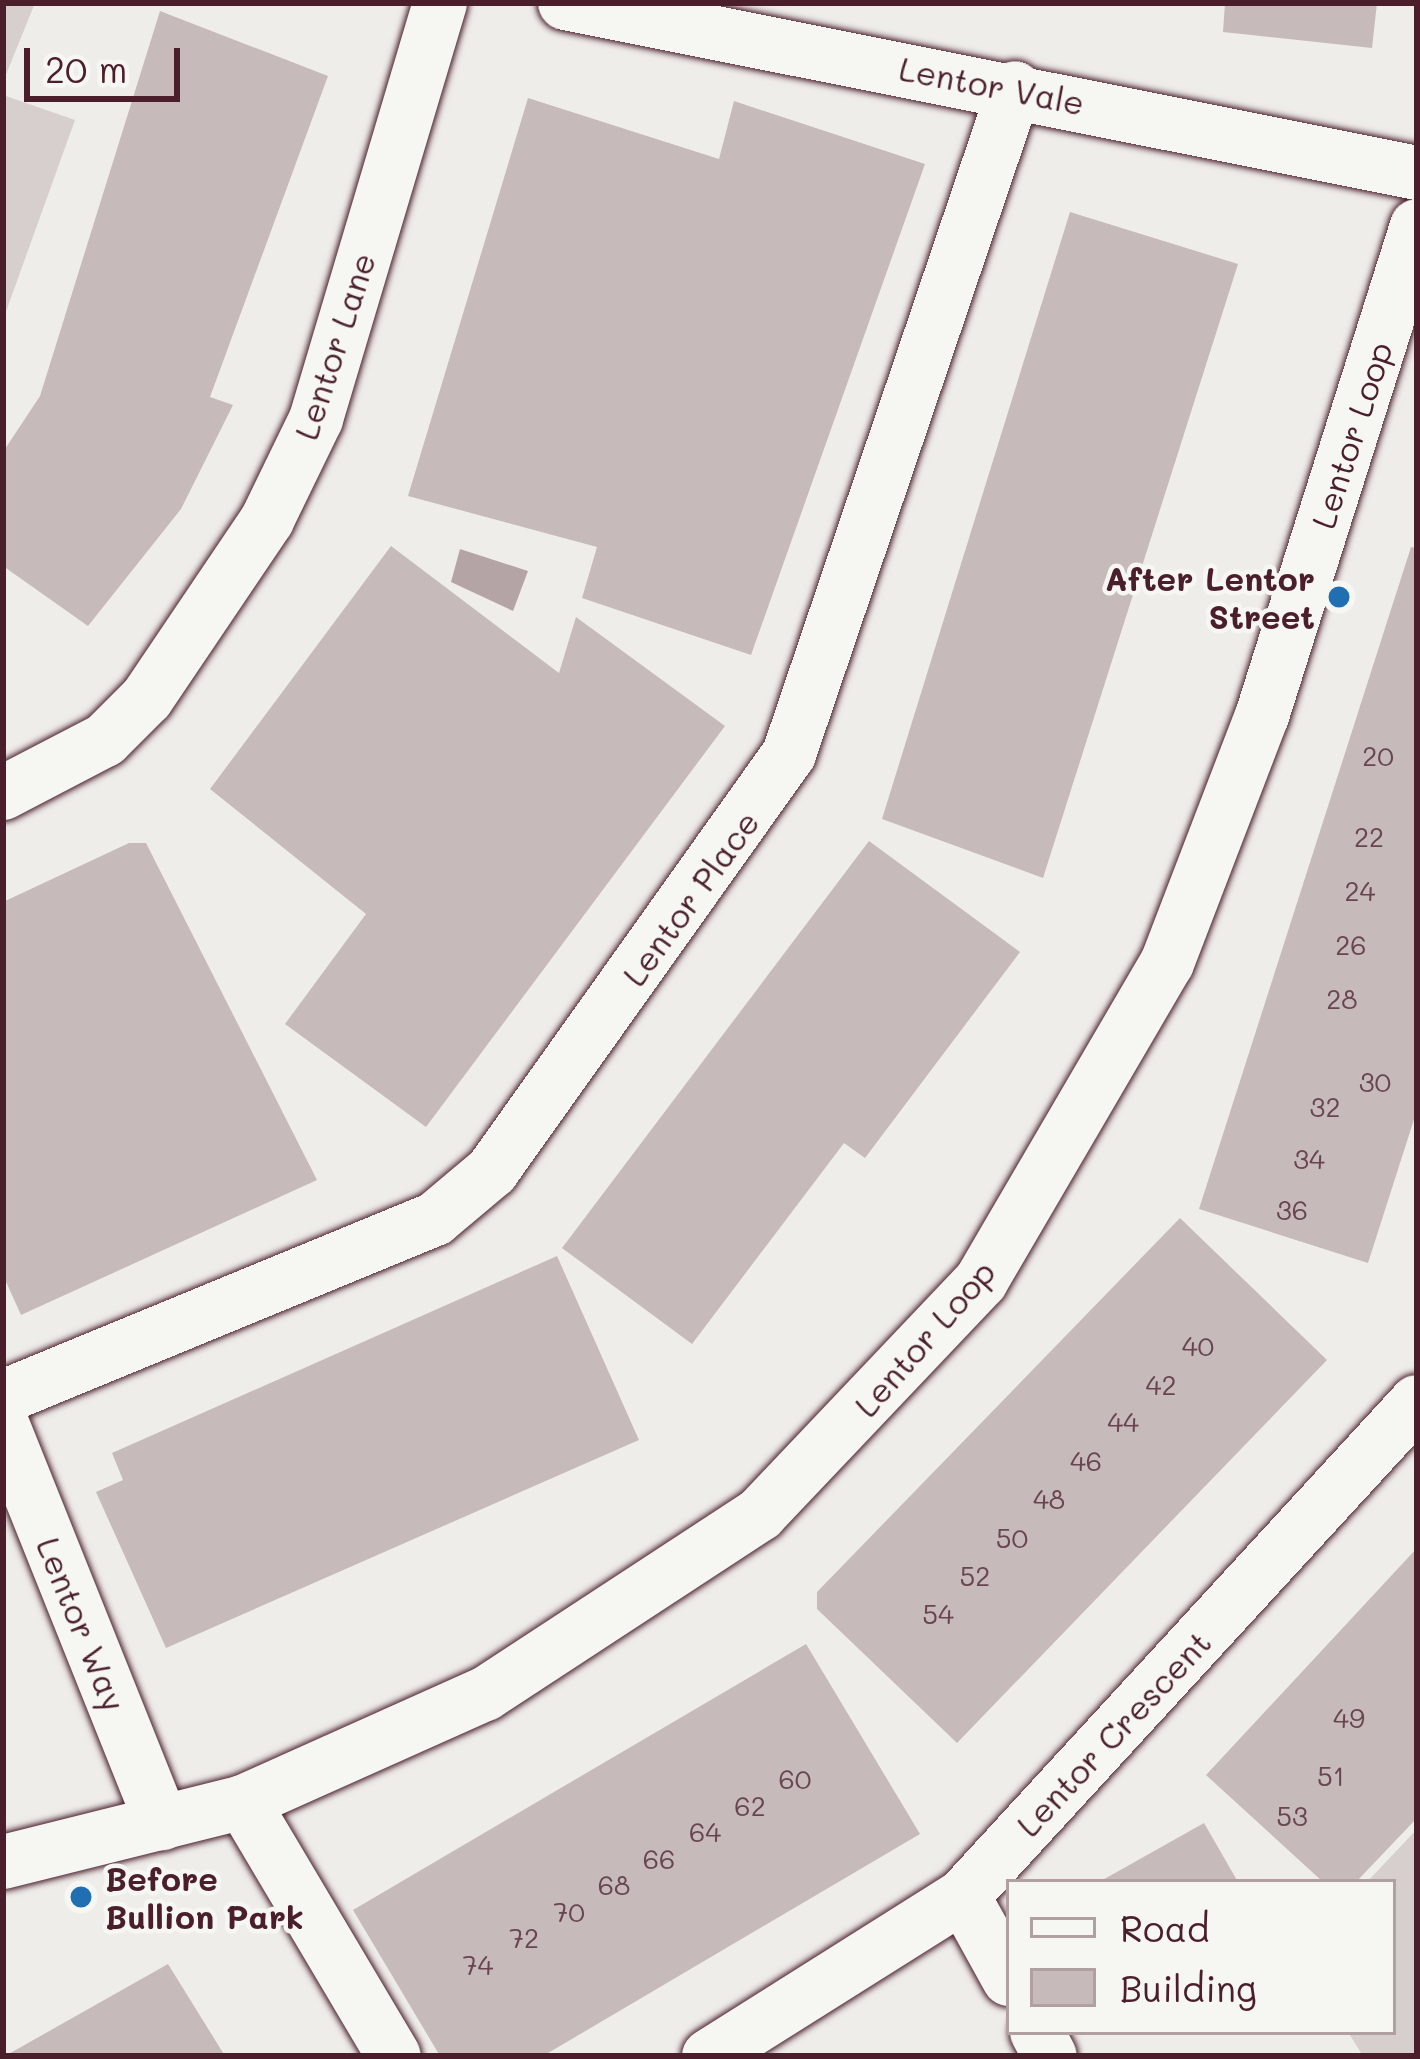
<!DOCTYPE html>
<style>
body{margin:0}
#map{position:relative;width:1420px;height:2059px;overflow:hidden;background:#efedea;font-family:Mali,sans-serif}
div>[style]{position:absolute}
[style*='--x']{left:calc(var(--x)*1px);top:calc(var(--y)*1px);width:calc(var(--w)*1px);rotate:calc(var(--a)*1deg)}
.green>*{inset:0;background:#d7cfce}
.water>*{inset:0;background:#b4a4a5}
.building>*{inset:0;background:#c6babb}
.roads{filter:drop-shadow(0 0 3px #4a1f2b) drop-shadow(0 0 3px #4a1f2b)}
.minor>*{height:54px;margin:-27px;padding:0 27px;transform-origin:27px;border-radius:27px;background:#f6f6f2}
.dots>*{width:33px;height:33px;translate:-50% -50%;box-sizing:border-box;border:6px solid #f6f6f2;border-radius:50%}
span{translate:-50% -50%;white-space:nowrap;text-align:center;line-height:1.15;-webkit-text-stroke:9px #f6f6f2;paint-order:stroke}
.number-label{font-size:27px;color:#69464f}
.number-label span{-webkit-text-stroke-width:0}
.street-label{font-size:33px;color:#4a1f2b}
.poi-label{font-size:33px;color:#4a1f2b;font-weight:700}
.right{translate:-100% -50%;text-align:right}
.left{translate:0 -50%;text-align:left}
.frame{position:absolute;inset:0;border:6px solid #4a1f2b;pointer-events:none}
.legend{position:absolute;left:1006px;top:1879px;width:390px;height:156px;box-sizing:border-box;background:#f6f6f2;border:3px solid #b1a0a2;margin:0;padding:15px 21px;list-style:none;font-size:36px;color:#4a1f2b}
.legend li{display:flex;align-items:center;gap:24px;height:60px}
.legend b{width:60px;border:3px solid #b1a0a2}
.scale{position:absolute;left:24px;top:48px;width:156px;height:54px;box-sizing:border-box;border:6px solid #4a1f2b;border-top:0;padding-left:15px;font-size:36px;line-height:42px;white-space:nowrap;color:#4a1f2b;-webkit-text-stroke:9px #f6f6f2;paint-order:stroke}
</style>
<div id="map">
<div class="green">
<div style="clip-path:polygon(3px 3px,35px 3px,3px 82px)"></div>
<div style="clip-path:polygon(3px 95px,75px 120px,3px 320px)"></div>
<div style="clip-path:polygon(1417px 1829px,1417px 2056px,1363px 2056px,1348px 2032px,1393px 2032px,1393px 1882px,1367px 1882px)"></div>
</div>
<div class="water">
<div style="clip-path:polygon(460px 549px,528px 571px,513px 611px,451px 582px)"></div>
</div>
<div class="building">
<div style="clip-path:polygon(1225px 3px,1377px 3px,1372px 48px,1223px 32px)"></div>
<div style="clip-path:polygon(160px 11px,328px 76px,210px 397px,233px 405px,181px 509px,88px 626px,3px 566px,3px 452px,40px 396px)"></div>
<div style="clip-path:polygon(528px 98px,719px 159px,734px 101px,925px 164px,751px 655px,582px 598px,597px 547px,408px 496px)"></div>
<div style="clip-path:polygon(1070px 212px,1238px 264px,1043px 878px,882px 819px)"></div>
<div style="clip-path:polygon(391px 546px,559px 673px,576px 617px,725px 726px,426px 1127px,285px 1024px,366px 914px,210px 789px)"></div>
<div style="clip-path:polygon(1411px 547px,1417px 548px,1417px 1110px,1368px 1263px,1199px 1209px)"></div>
<div style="clip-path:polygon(869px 841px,1020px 952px,865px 1158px,844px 1143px,692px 1344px,562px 1248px)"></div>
<div style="clip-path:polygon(129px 843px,146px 843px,317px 1180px,21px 1315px,3px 1275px,3px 902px)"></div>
<div style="clip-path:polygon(1180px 1218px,1327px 1360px,957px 1743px,817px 1609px,817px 1592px)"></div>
<div style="clip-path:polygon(557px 1256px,639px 1440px,166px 1648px,96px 1492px,123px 1480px,112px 1453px)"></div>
<div style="clip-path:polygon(1417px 1548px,1417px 1818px,1356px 1882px,1323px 1882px,1206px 1775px)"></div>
<div style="clip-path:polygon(806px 1644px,920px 1834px,543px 2056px,440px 2056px,353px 1910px)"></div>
<div style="clip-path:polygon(1204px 1823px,1238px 1882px,1099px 1882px)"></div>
<div style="clip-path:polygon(168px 1964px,225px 2056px,5px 2056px)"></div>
</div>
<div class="roads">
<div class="minor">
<div style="--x:565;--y:3;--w:869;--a:11.28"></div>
<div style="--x:3;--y:793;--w:115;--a:-27.5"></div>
<div style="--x:105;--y:740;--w:59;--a:-45"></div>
<div style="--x:147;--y:698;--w:215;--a:-56"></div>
<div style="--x:267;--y:520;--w:112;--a:-64.1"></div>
<div style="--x:316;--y:419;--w:434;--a:-73.4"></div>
<div style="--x:3;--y:1397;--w:467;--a:-22.4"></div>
<div style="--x:435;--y:1219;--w:75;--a:-40.1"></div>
<div style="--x:492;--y:1171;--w:512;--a:-54.54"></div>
<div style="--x:789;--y:754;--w:703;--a:-71.26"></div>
<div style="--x:3;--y:1426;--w:428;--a:68.2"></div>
<div style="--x:243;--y:1802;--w:295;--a:59.3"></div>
<div style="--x:3;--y:1862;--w:247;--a:-14"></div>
<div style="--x:243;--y:1802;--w:265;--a:-24.1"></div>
<div style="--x:485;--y:1694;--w:329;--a:-33.2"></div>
<div style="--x:760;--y:1514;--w:321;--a:-46.5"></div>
<div style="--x:981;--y:1281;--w:368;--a:-59.7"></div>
<div style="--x:1167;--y:963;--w:265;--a:-69"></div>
<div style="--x:1262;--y:716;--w:514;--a:-72.45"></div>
<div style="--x:963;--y:1896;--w:95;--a:61"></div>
<div style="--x:1037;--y:2032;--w:27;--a:62"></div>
<div style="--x:709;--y:2056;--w:300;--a:-32.2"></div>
<div style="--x:963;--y:1896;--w:671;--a:-47.42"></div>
</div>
</div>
<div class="dots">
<div style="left:1339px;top:597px;background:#1f6fb2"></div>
<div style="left:81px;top:1897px;background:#1f6fb2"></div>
</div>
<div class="number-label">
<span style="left:1378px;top:756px">20</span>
<span style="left:1369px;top:837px">22</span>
<span style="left:1360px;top:891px">24</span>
<span style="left:1351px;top:945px">26</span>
<span style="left:1342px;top:999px">28</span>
<span style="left:1375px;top:1082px">30</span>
<span style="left:1325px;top:1107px">32</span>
<span style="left:1309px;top:1159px">34</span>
<span style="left:1292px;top:1210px">36</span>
<span style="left:1198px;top:1346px">40</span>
<span style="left:1161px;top:1385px">42</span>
<span style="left:1123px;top:1422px">44</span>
<span style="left:1086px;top:1461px">46</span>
<span style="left:1049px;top:1499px">48</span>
<span style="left:1012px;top:1538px">50</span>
<span style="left:975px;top:1576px">52</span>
<span style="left:938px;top:1614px">54</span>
<span style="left:1349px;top:1718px">49</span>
<span style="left:1331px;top:1776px">51</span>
<span style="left:795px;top:1779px">60</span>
<span style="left:750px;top:1806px">62</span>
<span style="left:1292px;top:1816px">53</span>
<span style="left:705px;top:1832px">64</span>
<span style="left:659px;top:1859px">66</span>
<span style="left:614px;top:1885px">68</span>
<span style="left:569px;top:1912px">70</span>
<span style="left:524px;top:1938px">72</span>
<span style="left:478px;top:1965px">74</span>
</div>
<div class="street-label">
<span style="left:992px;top:85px;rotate:11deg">Lentor Vale</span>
<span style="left:334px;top:346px;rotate:-72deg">Lentor Lane</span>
<span style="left:1351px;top:435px;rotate:-72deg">Lentor Loop</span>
<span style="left:690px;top:898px;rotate:-54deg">Lentor Place</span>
<span style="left:924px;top:1338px;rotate:-49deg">Lentor Loop</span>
<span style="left:82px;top:1624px;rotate:68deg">Lentor Way</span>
<span style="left:1113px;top:1733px;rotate:-47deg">Lentor Crescent</span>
</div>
<div class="poi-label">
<span class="right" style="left:1315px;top:597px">After Lentor<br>Street</span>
<span class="left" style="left:105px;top:1897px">Before<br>Bullion Park</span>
</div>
<div class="frame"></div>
<ul class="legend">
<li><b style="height:15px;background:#f6f6f2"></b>Road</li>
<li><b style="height:33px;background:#c6babb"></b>Building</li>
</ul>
<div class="scale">20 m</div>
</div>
